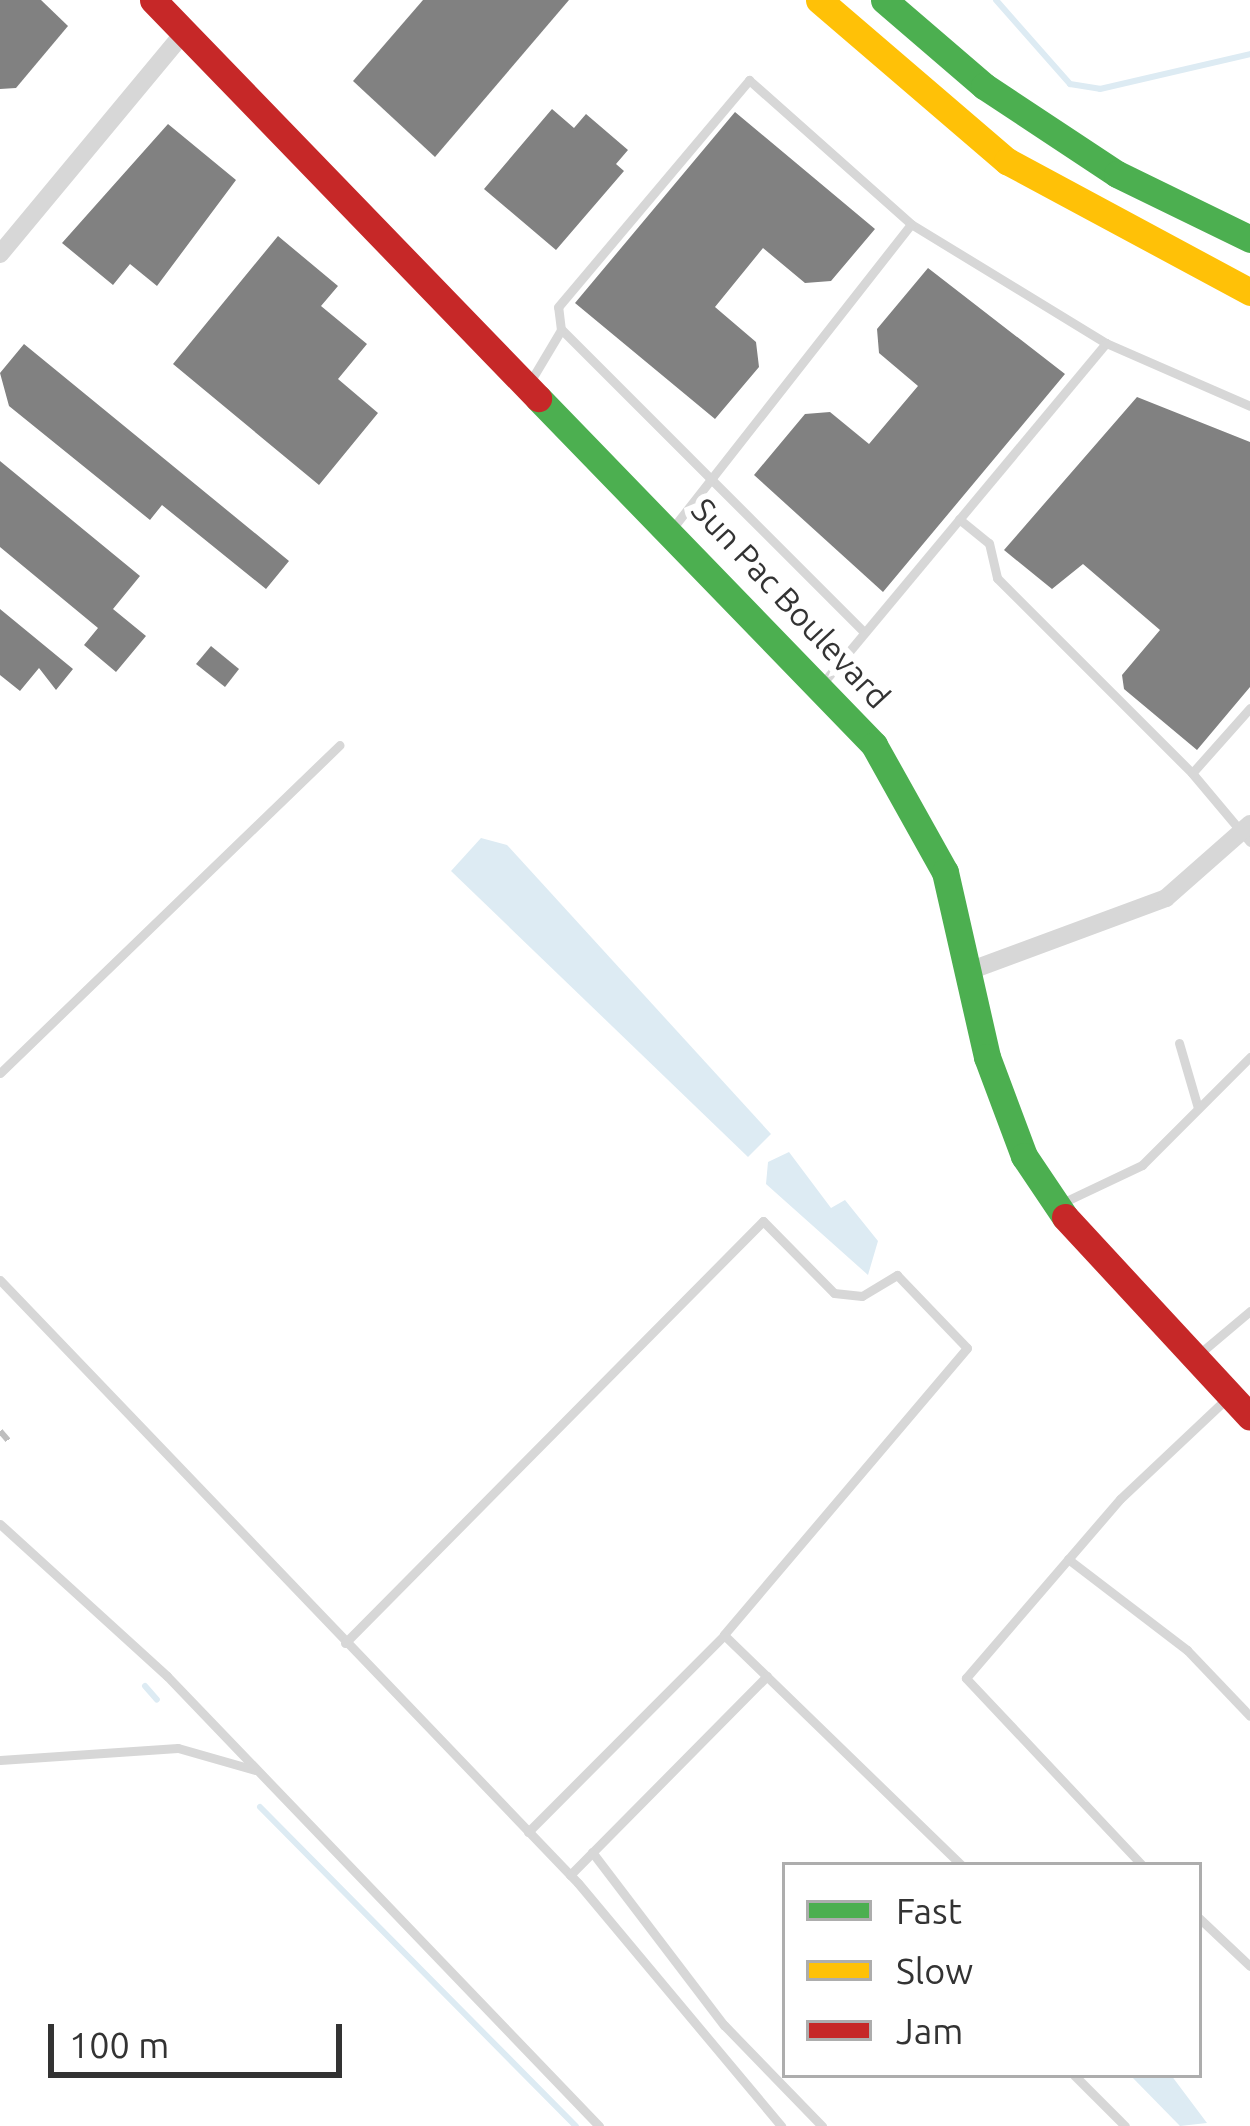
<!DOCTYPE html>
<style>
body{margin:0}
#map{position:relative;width:1250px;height:2126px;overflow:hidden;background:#fff;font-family:Ubuntu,sans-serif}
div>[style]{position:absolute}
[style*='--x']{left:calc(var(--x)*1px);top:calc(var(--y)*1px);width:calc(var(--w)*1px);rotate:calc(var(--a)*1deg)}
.water>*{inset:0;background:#ddebf3}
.stream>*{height:6px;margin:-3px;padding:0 3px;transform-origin:3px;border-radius:3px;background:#ddebf3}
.building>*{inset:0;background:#818181}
.lane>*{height:9px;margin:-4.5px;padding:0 4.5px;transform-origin:4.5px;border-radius:4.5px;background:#d7d7d7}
.street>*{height:18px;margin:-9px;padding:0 9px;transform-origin:9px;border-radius:9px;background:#d7d7d7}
.fast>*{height:27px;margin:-13.5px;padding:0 13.5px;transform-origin:13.5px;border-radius:13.5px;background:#4caf50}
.slow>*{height:27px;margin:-13.5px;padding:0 13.5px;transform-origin:13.5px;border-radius:13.5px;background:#ffc107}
.jam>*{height:27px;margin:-13.5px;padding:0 13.5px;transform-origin:13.5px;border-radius:13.5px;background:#c62828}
.rail>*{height:6px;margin-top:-3px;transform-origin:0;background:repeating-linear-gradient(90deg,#bebebe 0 12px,transparent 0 21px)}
span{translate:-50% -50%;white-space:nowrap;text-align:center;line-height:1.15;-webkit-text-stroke:12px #fff;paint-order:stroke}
.street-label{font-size:33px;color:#333}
.legend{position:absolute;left:782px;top:1862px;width:420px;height:216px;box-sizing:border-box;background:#fff;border:3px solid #adadad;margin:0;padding:15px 21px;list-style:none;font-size:36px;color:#333}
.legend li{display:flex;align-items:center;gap:24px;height:60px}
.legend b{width:60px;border:3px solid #adadad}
.scale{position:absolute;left:48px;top:2024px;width:294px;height:54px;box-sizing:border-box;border:6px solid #333;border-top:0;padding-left:15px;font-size:36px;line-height:42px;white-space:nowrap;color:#333;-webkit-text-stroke:9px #fff;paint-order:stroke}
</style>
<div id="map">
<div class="water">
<div style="clip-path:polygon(481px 838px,507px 845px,771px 1134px,748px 1157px,451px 871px)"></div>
<div style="clip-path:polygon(789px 1152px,831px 1208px,845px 1200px,878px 1241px,868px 1275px,766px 1184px,768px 1162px)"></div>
<div style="clip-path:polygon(1130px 2075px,1171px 2075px,1207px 2123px,1180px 2126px)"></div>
</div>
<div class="stream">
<div style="--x:996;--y:0;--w:112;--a:48.6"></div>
<div style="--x:1070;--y:84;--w:30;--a:9"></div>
<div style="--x:1100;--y:89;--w:154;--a:-13.1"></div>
<div style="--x:145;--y:1686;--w:18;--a:49"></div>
<div style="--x:260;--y:1807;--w:449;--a:45.3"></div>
</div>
<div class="building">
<div style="clip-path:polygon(0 0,41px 0,68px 26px,16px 88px,0 89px)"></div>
<div style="clip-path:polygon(423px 0,569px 0,435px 157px,353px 81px)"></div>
<div style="clip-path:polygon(552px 109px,574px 128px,586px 114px,628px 150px,616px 164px,624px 171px,556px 250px,484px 189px)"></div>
<div style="clip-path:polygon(735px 112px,875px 229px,831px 281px,805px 283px,763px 248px,715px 307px,756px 342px,759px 367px,715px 419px,575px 303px)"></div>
<div style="clip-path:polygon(168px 124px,236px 180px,157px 286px,130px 264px,113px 285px,62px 243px)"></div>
<div style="clip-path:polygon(278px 236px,338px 286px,321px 306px,367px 344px,338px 379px,378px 413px,319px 485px,173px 364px)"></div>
<div style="clip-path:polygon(928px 268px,1065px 374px,883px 592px,754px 475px,805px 414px,830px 412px,869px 444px,918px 386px,879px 353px,877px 329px)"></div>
<div style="clip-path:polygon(24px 344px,289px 561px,266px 589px,162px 505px,150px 520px,9px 406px,0 373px)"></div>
<div style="clip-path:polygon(1137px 397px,1250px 442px,1250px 687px,1197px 750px,1124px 689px,1122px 675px,1160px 630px,1083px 564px,1052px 589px,1004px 550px)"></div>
<div style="clip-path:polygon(0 461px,140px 576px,113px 609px,146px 636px,116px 672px,84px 645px,98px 628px,0 547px)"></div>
<div style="clip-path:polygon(0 609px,73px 669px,56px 690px,39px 668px,20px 691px,0 675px)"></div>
<div style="clip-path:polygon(211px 646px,239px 669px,225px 687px,196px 664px)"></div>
</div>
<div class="lane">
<div style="--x:561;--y:329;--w:429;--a:45"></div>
<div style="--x:530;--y:382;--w:61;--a:-59.2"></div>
<div style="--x:561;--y:330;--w:23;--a:-97"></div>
<div style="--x:558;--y:307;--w:297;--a:-49.9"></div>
<div style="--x:749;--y:80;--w:217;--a:41.6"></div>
<div style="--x:911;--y:224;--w:228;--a:31.4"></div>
<div style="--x:959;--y:519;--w:38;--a:39"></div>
<div style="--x:989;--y:543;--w:36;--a:77"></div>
<div style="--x:997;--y:578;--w:276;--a:45"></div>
<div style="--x:672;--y:529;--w:387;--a:-51.9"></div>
<div style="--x:822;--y:684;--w:444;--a:-50.2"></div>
<div style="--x:1106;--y:343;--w:157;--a:23.6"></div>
<div style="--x:1250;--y:708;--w:87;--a:131.7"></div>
<div style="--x:1192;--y:773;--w:90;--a:50"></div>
<div style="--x:1179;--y:1043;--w:68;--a:73.7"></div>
<div style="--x:0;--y:1073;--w:472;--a:-44"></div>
<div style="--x:1062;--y:1203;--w:89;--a:-25.4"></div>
<div style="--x:1142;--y:1165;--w:153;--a:-45"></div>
<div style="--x:0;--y:1280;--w:835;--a:46.21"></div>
<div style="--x:578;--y:1883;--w:317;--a:50.1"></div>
<div style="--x:1199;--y:1354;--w:67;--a:-40.1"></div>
<div style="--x:0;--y:1524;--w:226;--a:42.3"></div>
<div style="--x:167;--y:1676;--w:624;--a:46.17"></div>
<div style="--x:1068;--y:1559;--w:150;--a:37.4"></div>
<div style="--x:1187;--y:1650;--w:91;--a:46.3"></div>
<div style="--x:345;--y:1643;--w:594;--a:-45.27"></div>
<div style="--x:763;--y:1221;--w:101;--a:45.4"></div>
<div style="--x:834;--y:1293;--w:28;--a:6"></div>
<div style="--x:862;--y:1296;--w:41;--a:-31"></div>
<div style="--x:897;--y:1275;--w:101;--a:46.2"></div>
<div style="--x:967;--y:1348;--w:376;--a:130.3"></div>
<div style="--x:724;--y:1635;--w:330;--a:44.1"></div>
<div style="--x:0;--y:1760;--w:178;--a:-3.9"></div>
<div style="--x:178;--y:1748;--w:80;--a:15.9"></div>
<div style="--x:528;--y:1832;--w:278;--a:-45.1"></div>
<div style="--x:592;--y:1852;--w:218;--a:52.7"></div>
<div style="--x:724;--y:2025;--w:141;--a:45.9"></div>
<div style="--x:1142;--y:1865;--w:257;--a:-133.3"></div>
<div style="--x:966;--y:1678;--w:236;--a:-49.3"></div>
<div style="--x:1120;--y:1499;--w:146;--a:-43.3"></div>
<div style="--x:570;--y:1875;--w:280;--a:-45.3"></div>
<div style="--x:1199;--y:1918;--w:70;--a:43.3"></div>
<div style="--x:1074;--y:2075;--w:72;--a:45"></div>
</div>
<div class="street">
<div style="--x:0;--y:254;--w:288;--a:-50.3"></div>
<div style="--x:969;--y:971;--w:210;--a:-20.3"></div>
<div style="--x:1166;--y:898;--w:112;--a:-41.4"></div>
</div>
<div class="fast">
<div style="--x:884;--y:0;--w:132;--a:40.7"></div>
<div style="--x:984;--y:86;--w:159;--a:33.5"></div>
<div style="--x:1117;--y:174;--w:148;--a:26"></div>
<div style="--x:538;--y:398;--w:483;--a:45.9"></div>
<div style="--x:874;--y:745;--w:145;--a:60.8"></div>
<div style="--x:945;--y:872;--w:190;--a:77.2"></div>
<div style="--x:987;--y:1057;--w:106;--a:69.5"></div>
<div style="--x:1024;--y:1156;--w:73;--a:56.1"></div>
</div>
<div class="slow">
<div style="--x:819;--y:0;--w:248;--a:40.6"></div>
<div style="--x:1007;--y:161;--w:276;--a:28.3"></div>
</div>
<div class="jam">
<div style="--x:153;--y:0;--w:554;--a:45.95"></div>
<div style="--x:1065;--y:1217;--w:272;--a:47.2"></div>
</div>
<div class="rail">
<div style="--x:0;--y:1431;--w:20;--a:49"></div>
</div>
<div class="street-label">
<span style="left:791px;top:603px;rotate:47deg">Sun Pac Boulevard</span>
</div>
<ul class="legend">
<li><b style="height:15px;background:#4caf50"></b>Fast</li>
<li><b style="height:15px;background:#ffc107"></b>Slow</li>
<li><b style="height:15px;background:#c62828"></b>Jam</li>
</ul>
<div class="scale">100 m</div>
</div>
